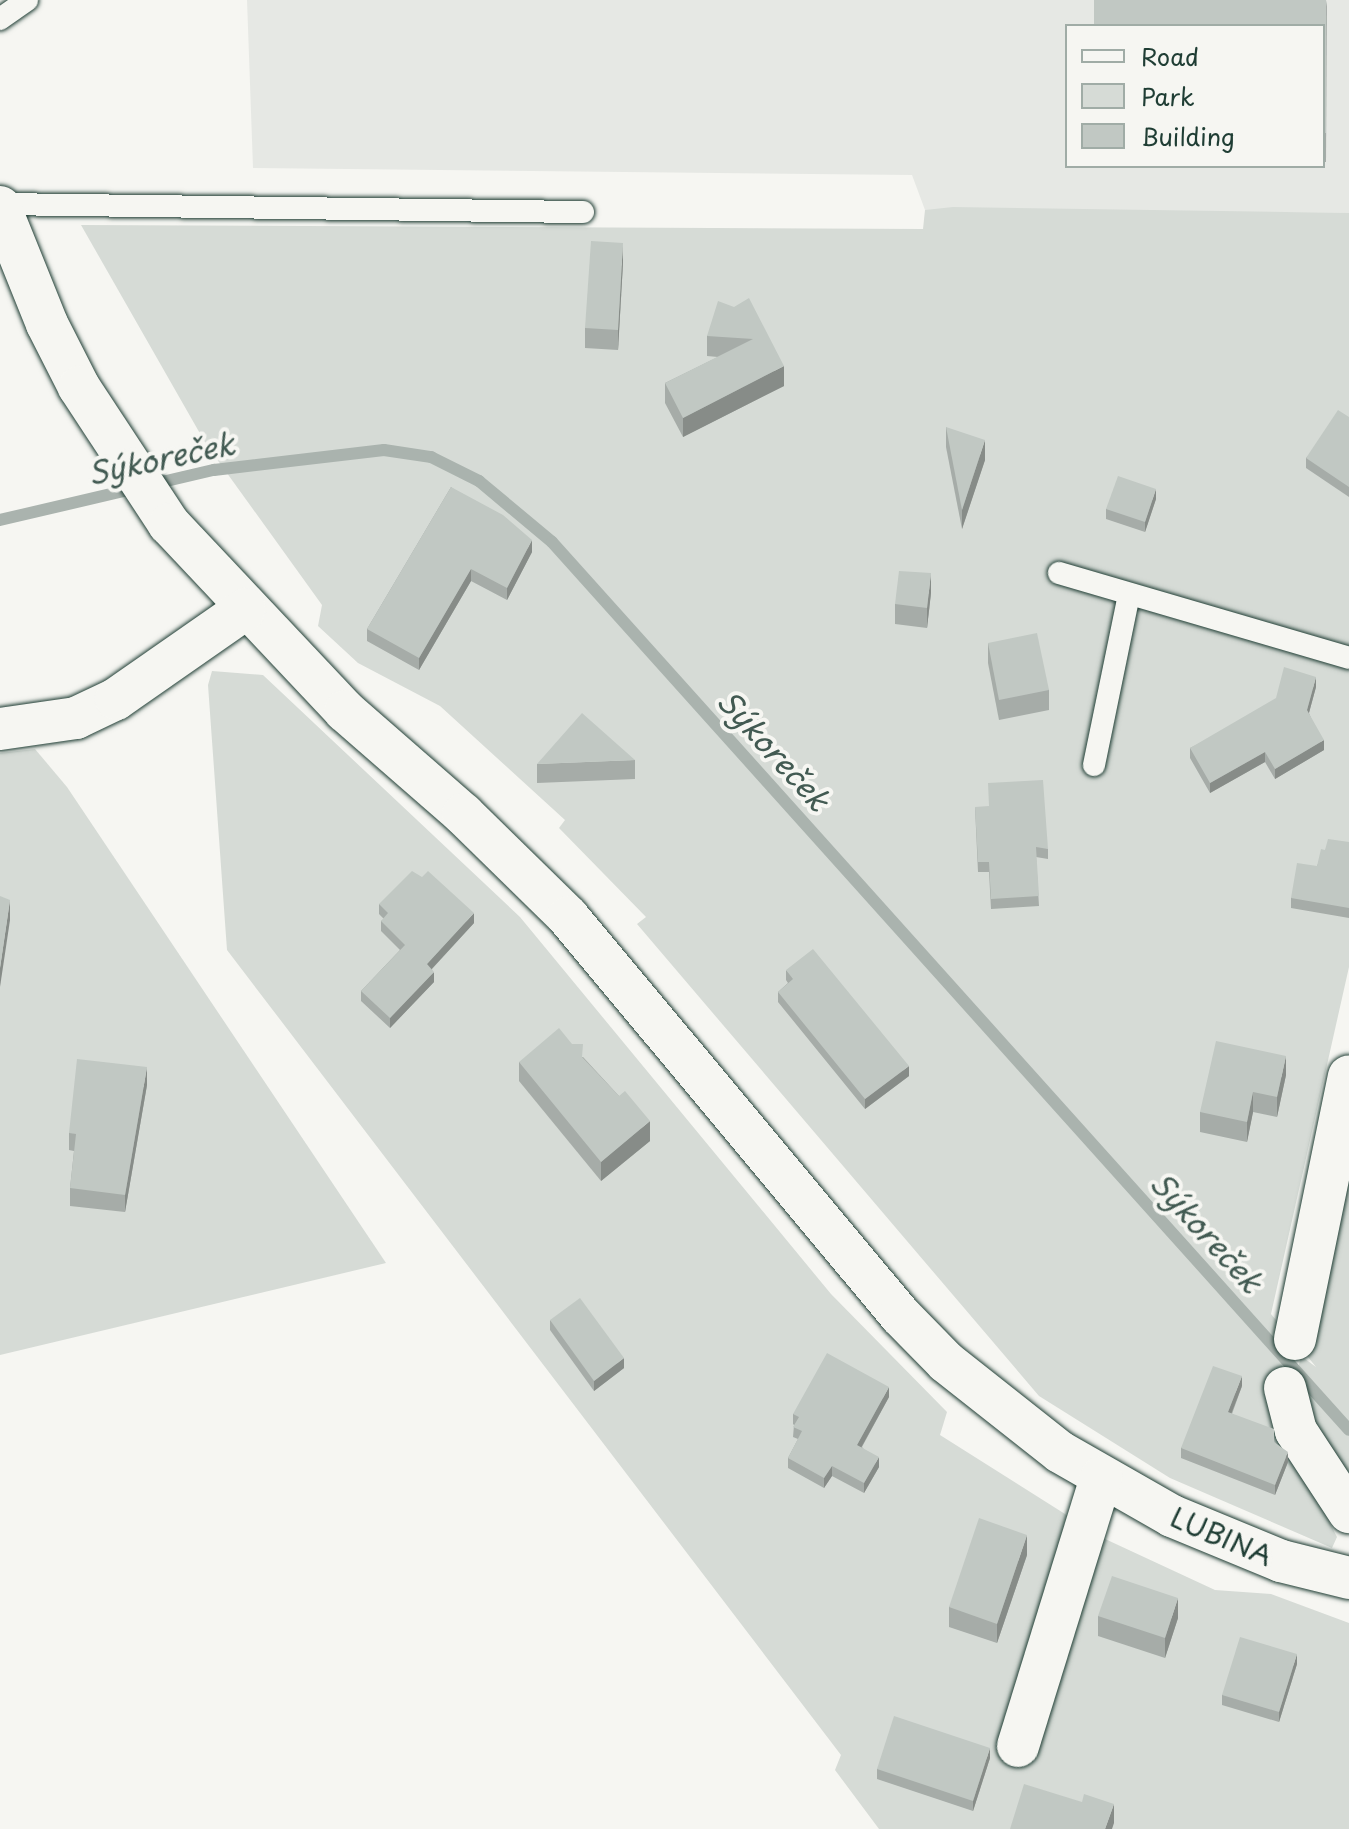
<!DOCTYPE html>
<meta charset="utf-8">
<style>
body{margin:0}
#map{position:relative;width:1349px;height:1829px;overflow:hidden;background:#f6f6f2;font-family:"Playpen Sans",sans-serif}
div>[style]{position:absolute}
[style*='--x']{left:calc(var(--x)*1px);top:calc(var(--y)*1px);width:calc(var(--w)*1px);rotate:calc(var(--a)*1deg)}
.built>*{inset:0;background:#e6e8e4}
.green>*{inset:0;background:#d6dbd6}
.stream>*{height:12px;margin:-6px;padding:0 6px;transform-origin:6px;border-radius:6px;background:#aab3ae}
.roads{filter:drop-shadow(0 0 2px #1f3d34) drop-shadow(0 0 2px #1f3d34)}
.lane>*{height:22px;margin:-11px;padding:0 11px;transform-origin:11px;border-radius:11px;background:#f6f6f2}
.street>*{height:42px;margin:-21px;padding:0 21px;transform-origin:21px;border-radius:21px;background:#f6f6f2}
.wall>*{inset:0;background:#a6aca8}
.shaded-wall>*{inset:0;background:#878c88}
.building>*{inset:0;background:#c1c8c3}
span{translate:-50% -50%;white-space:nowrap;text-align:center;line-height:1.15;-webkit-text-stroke:8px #f6f6f2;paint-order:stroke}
.street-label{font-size:28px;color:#1f3d34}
.water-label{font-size:30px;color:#425a52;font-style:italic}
.legend{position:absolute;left:1065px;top:24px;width:260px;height:144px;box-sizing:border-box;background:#f6f6f2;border:2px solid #a0aca6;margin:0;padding:10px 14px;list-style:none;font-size:24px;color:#1f3d34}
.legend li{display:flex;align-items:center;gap:16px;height:40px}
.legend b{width:40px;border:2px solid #a0aca6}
</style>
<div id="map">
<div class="built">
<div style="clip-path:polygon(evenodd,247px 0,1349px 0,1349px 213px,925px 210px,912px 175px,253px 168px,247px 0,1067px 26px,1323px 26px,1323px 166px,1067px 166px,1067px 26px)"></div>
</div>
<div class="green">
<div style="clip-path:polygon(953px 207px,1349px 213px,1349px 967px,1271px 1314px,1287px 1333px,1280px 1385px,1295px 1455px,1337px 1537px,1332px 1548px,1170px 1478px,1039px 1396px,637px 924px,646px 917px,559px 828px,565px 820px,440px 706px,358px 663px,318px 626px,322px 605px,206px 444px,81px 225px,923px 229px,925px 210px)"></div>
<div style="clip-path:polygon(212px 671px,263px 675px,520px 917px,831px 1294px,947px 1412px,940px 1435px,1103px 1538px,1215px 1590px,1271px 1594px,1349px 1623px,1349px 1829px,879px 1829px,835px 1770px,841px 1755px,227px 950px,208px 685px)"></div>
<div style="clip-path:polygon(35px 749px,67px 787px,386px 1263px,0 1355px,0 753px)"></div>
<div style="clip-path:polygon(1349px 1150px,1349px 1482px,1293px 1390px,1301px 1356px,1316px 1367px,1308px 1357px,1312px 1326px)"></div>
</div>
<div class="stream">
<div style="--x:0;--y:520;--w:220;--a:-13.2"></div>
<div style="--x:214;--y:470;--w:171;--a:-6.7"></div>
<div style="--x:384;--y:450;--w:48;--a:8.5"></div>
<div style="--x:431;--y:457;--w:54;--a:26.6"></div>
<div style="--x:479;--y:481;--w:95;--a:39.9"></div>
<div style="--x:552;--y:542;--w:1193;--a:48.09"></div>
</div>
<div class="roads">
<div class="lane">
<div style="--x:0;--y:19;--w:33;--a:-35"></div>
<div style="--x:0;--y:204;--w:583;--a:0.79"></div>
<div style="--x:1059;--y:573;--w:302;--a:16.3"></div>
<div style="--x:1094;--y:765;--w:174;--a:-78.4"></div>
</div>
<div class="street">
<div style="--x:0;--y:207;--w:126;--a:68.1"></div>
<div style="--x:47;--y:324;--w:71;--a:63.1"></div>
<div style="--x:79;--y:387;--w:164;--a:56.7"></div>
<div style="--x:169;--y:524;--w:257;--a:46.7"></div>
<div style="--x:345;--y:711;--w:157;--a:41.1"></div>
<div style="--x:463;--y:814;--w:147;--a:44.4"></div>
<div style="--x:568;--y:917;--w:518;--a:50.17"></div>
<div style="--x:900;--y:1315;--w:66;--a:45.6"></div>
<div style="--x:946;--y:1362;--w:145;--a:38.3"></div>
<div style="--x:1060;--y:1452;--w:129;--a:29.7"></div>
<div style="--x:1172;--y:1516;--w:118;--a:22.4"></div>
<div style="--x:1281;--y:1561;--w:70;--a:14"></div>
<div style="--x:0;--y:729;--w:77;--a:-8.2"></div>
<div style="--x:76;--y:718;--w:44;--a:-25.4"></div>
<div style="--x:116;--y:699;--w:157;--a:-34.9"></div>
<div style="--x:1295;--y:1339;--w:268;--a:-78.4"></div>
<div style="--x:1285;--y:1388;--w:44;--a:75.7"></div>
<div style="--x:1296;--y:1431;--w:97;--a:56.8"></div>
<div style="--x:1018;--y:1746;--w:281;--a:-72.8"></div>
</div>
</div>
<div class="wall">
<div style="clip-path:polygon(1327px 0,1326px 162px,1323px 162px,1323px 26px)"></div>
<div style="clip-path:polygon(623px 263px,618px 350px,585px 348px,585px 328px)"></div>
<div style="clip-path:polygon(734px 307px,784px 386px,683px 437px,665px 403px,665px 383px,718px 357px,707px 356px,707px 336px)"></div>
<div style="clip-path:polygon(1349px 417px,1349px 497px,1306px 468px,1306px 458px)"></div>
<div style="clip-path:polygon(946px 427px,985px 460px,962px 529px,946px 447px)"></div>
<div style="clip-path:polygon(451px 487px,532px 552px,507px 600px,471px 581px,419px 670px,367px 641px,367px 629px)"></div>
<div style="clip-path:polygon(1156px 499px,1145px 532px,1106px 519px,1106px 509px)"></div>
<div style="clip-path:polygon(931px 593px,927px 628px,895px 624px,895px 604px)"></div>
<div style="clip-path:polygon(988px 643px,1049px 690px,1049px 710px,999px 720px,988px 663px)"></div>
<div style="clip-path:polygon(1316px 687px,1309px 713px,1324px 750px,1275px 779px,1265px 762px,1210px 793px,1190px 758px,1190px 748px)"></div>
<div style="clip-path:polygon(635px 760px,635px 779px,537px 783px,537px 764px)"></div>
<div style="clip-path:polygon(975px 807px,1048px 849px,1048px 859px,1036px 857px,1039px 906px,991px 909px,989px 872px,978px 872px)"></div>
<div style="clip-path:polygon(1349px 842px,1349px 918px,1291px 908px,1291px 898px,1317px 866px,1325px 850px)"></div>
<div style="clip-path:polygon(379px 904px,474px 923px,432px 969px,434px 982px,390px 1028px,361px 1001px,361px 991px,400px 950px,381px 931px,381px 921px,384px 919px,379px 914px)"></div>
<div style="clip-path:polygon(786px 970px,909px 1076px,865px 1109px,778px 1002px,778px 992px,788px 983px,786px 980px)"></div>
<div style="clip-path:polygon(583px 1057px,619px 1096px,650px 1141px,601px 1181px,519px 1081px,519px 1062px)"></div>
<div style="clip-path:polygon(1286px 1075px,1277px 1117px,1253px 1112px,1247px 1142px,1200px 1132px,1200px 1112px)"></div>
<div style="clip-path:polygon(147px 1085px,125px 1212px,70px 1206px,70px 1188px,74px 1151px,69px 1150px,69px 1133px)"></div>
<div style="clip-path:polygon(550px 1320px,624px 1368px,594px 1391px,550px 1330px)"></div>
<div style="clip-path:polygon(1242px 1386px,1232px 1414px,1274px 1442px,1288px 1462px,1275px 1495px,1181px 1458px,1181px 1448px)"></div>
<div style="clip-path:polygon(889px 1397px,862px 1447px,879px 1467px,864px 1493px,832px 1476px,824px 1488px,788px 1468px,788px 1458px,798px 1439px,793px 1437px,794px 1425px,793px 1424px,793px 1414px)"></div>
<div style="clip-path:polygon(1027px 1555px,997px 1643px,949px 1627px,949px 1607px)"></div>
<div style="clip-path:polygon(1098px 1616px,1178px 1618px,1165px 1658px,1098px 1636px)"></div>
<div style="clip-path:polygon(1297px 1664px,1279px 1722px,1222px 1705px,1222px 1695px)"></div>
<div style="clip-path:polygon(990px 1758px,973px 1811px,877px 1779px,877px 1769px)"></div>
</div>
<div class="shaded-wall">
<div style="clip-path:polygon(623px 243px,623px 263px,618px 350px,618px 330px)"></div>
<div style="clip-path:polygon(784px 366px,784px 386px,683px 437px,683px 418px)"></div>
<div style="clip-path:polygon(985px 440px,985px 460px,962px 529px,962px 510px)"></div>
<div style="clip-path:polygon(1156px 489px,1156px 499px,1145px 532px,1145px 522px)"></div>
<div style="clip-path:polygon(532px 540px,532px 552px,507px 600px,507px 588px)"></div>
<div style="clip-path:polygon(471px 569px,471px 581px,419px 670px,419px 658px)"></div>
<div style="clip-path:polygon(931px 573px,931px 593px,927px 628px,927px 608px)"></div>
<div style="clip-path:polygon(1316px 677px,1316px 687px,1307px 720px,1307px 710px)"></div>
<div style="clip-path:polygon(1324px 740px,1324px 750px,1275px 779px,1275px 769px)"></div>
<div style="clip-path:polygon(1265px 752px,1265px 762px,1210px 793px,1210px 783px)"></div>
<div style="clip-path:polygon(10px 900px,10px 920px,0 987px,0 968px)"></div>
<div style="clip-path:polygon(474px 913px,474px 923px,427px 974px,427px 964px)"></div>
<div style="clip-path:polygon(434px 972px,434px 982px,390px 1028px,390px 1018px)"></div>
<div style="clip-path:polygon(1286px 1056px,1286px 1075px,1277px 1117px,1277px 1097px)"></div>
<div style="clip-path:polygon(909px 1066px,909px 1076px,865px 1109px,865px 1099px)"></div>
<div style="clip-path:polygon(147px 1067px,147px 1085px,125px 1212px,125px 1195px)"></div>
<div style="clip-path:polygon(1253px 1092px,1253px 1112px,1247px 1142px,1247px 1122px)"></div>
<div style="clip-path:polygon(650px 1121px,650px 1141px,601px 1181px,601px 1162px)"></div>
<div style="clip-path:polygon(624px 1358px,624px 1368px,594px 1391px,594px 1381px)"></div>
<div style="clip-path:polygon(1242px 1376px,1242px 1386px,1228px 1422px,1228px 1412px)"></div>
<div style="clip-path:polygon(889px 1387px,889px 1397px,857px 1455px,857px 1445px)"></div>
<div style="clip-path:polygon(1288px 1452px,1288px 1462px,1275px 1495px,1275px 1485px)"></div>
<div style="clip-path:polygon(879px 1457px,879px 1467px,864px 1493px,864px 1483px)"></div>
<div style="clip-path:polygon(832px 1466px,832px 1476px,824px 1488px,824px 1478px)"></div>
<div style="clip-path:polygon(1027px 1535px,1027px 1555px,997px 1643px,997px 1624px)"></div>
<div style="clip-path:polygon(1178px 1598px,1178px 1618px,1165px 1658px,1165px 1638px)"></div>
<div style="clip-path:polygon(1297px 1654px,1297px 1664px,1279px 1722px,1279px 1712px)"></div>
<div style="clip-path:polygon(990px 1748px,990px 1758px,973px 1811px,973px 1801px)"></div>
<div style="clip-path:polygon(1114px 1804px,1114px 1823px,1112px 1829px,1105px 1829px)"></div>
</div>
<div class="building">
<div style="clip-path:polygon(1094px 0,1326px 0,1326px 133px,1323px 133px,1323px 26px,1094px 26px)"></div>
<div style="clip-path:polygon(591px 241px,623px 243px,618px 330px,585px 328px)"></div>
<div style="clip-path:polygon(749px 298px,784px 366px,683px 418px,665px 383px,753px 339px,707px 336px,718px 301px,734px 307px)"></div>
<div style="clip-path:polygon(1338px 410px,1349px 417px,1349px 487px,1306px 458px)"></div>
<div style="clip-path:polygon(946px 427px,985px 440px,962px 510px)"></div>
<div style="clip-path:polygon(1118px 476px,1156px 489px,1145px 522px,1106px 509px)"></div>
<div style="clip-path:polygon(451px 487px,503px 515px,532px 540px,507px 588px,471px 569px,419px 658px,367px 629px)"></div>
<div style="clip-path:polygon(899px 571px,931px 573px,927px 608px,895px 604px)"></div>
<div style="clip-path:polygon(1037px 633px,1049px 690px,999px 700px,988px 643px)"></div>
<div style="clip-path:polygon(1284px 667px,1316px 677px,1307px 710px,1324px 740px,1275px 769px,1265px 752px,1210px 783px,1190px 748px,1276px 698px)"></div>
<div style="clip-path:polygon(582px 713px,635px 760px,537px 764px)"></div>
<div style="clip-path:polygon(1043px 780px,1048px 849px,1036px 847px,1039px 896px,991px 899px,989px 862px,978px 862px,975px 807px,989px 806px,988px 783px)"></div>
<div style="clip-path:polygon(1328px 839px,1349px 842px,1349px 908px,1291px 898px,1297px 863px,1317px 866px,1321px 849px,1325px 850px)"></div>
<div style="clip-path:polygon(412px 871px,422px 877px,428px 871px,474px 913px,427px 964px,434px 972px,390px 1018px,361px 991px,405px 945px,381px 921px,388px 913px,379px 904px)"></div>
<div style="clip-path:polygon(0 896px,10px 900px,0 968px)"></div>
<div style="clip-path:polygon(813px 949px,909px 1066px,865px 1099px,778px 992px,793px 979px,786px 970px)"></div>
<div style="clip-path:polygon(559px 1028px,572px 1044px,583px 1044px,582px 1057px,619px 1096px,625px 1091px,650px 1121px,601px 1162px,519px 1062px)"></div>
<div style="clip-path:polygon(1216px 1041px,1286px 1056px,1277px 1097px,1253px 1092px,1247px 1122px,1200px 1112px)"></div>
<div style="clip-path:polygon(77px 1059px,147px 1067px,125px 1195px,70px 1188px,76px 1134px,69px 1133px)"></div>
<div style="clip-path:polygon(580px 1298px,624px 1358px,594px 1381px,550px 1320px)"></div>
<div style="clip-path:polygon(827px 1353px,889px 1387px,857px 1445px,879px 1457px,864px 1483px,832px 1466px,824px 1478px,788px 1458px,802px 1431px,793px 1427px,799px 1417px,793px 1414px)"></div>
<div style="clip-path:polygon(1213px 1366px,1242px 1376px,1228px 1412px,1274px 1429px,1274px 1442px,1288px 1452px,1275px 1485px,1181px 1448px)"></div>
<div style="clip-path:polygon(979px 1518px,1027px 1535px,997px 1624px,949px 1607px)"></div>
<div style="clip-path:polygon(1112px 1576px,1178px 1598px,1165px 1638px,1098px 1616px)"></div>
<div style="clip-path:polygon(1240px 1637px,1297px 1654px,1279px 1712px,1222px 1695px)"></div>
<div style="clip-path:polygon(894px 1716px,990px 1748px,973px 1801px,877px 1769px)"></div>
<div style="clip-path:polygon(1024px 1784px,1082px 1802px,1084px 1794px,1114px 1804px,1105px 1829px,1010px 1829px)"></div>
</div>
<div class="street-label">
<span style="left:1222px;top:1536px;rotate:23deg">LUBINA</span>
</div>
<div class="water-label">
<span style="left:161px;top:458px;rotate:-12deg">Sýkoreček</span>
<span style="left:774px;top:750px;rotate:48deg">Sýkoreček</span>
<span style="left:1207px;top:1232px;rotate:48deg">Sýkoreček</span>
</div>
<ul class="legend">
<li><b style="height:10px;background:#f6f6f2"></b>Road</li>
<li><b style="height:22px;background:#d6dbd6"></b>Park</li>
<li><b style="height:22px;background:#c1c8c3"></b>Building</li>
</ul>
</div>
